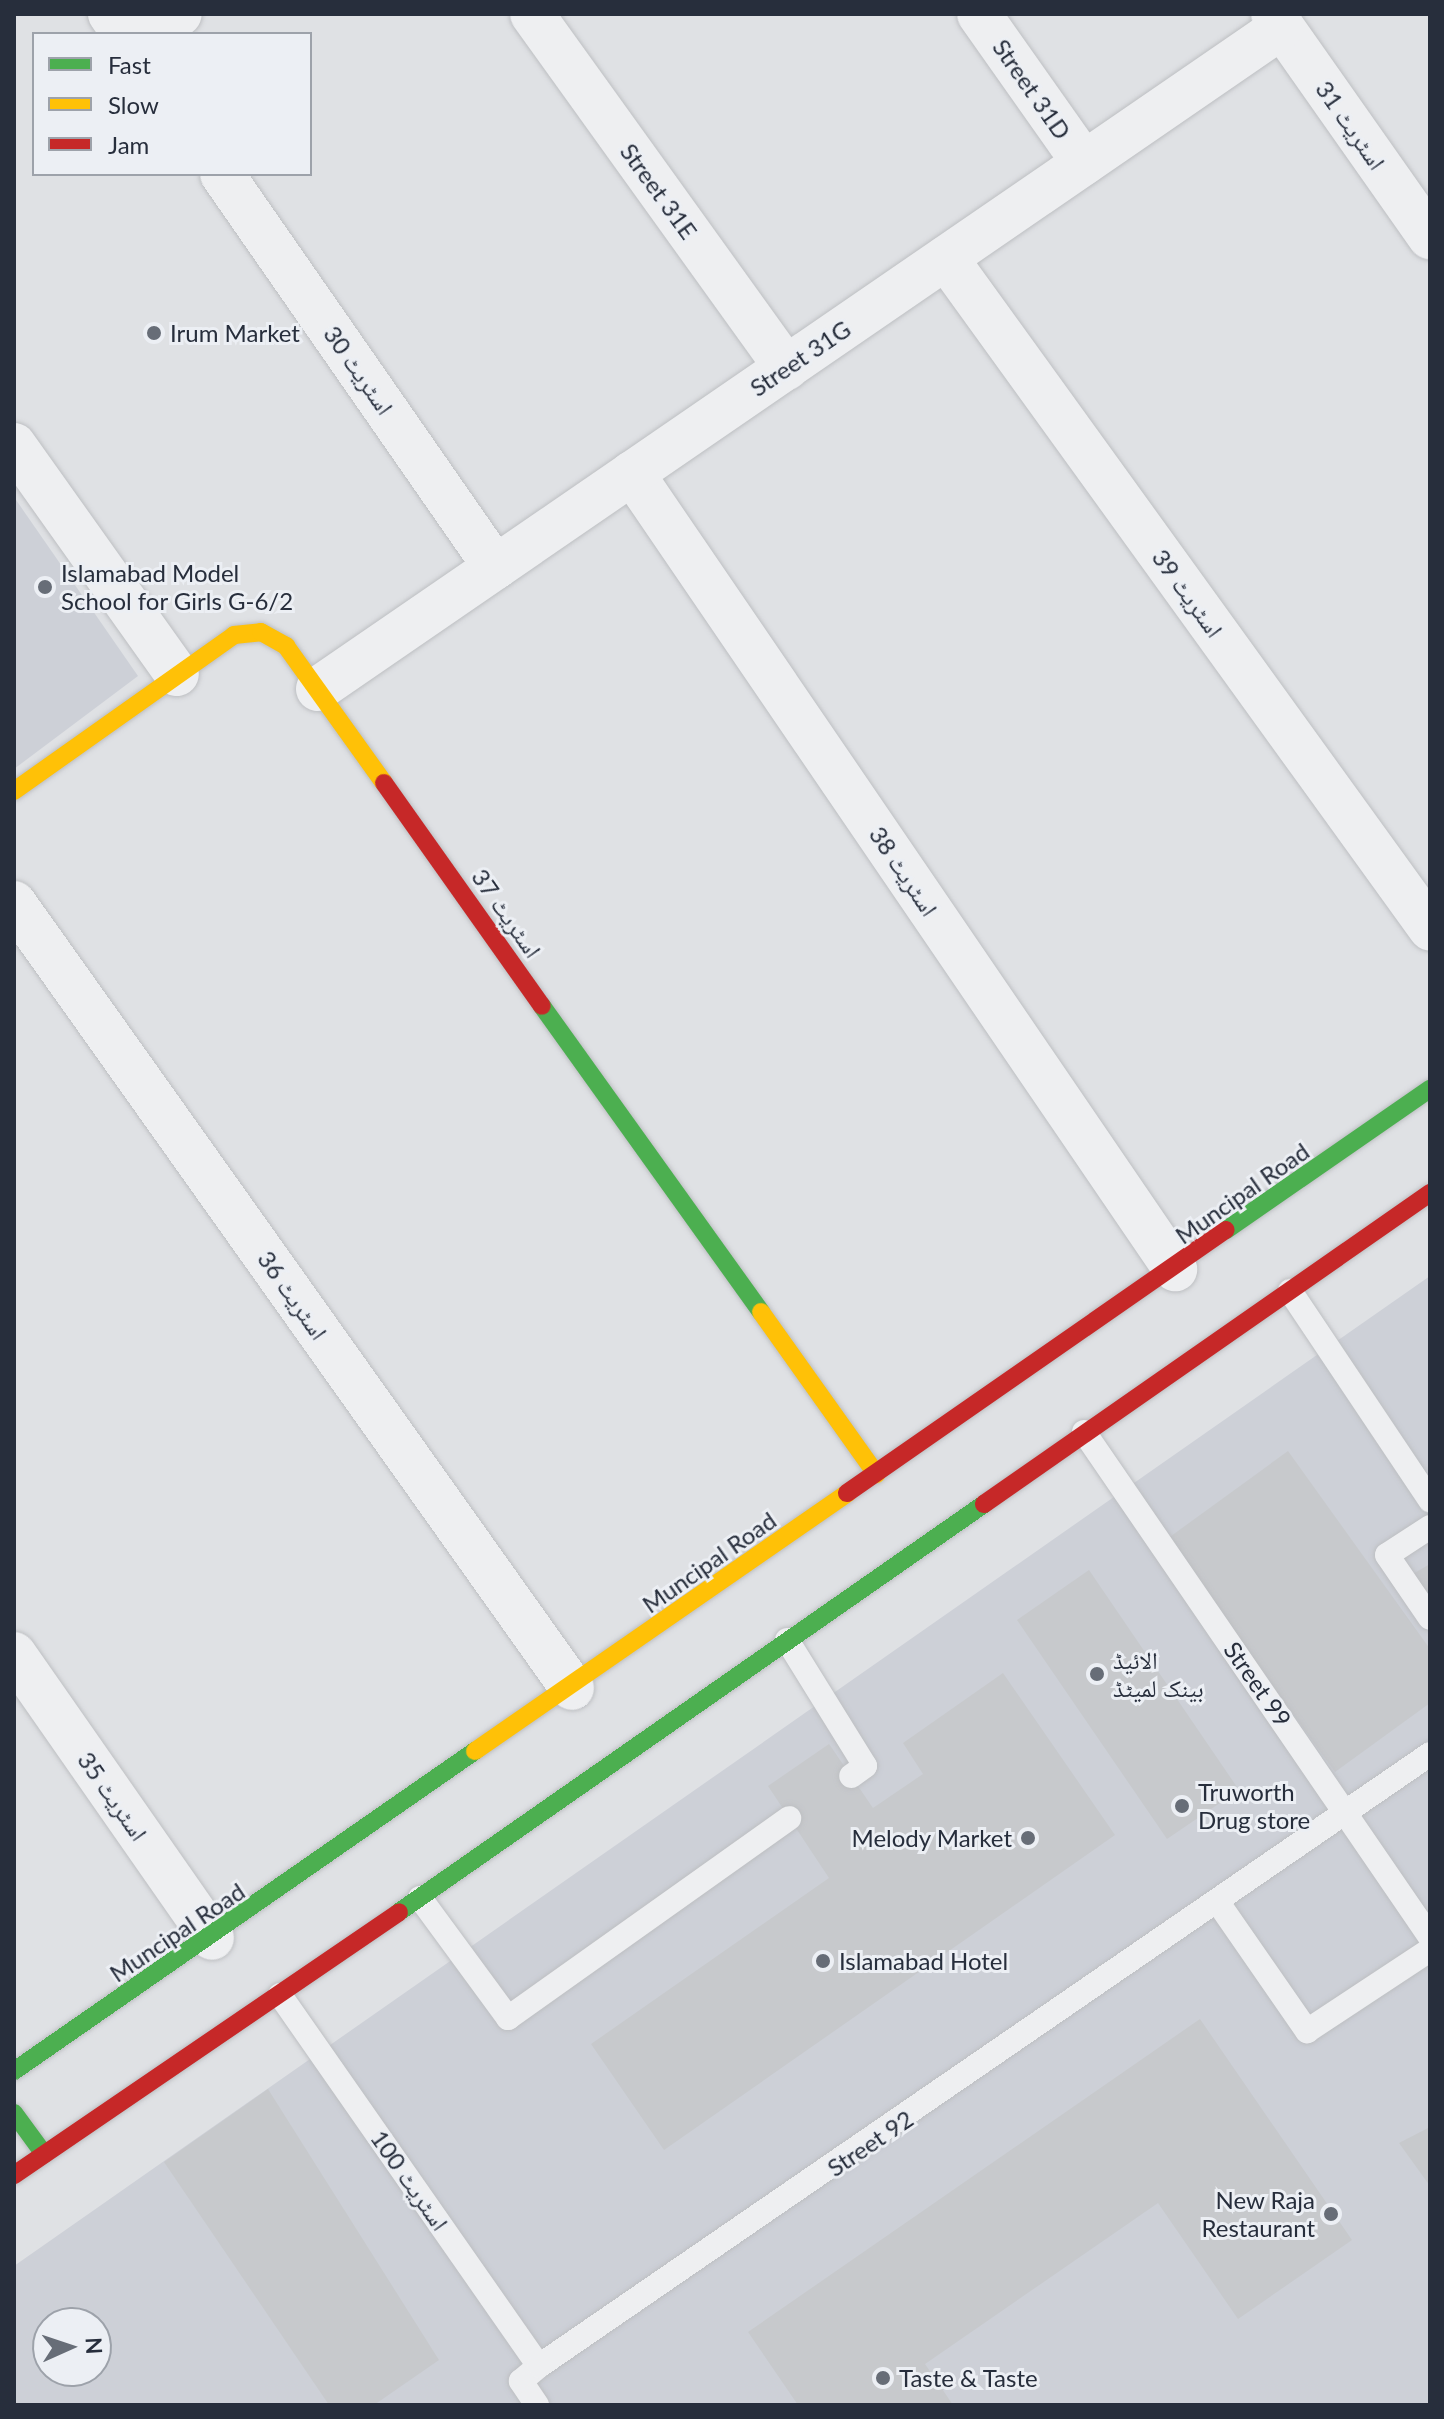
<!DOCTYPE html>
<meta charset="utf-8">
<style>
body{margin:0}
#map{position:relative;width:1444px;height:2419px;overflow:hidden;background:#dfe1e4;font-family:Lato,"Noto Naskh Arabic",sans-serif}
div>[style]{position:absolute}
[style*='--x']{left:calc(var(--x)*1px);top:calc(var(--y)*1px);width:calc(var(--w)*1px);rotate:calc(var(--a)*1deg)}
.built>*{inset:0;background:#cdd0d7}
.building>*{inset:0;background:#c7c9cc}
.roads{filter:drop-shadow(0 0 2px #bdbfc2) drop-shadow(0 0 2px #bdbfc2)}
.lane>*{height:24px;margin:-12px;padding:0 12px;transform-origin:12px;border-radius:12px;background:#eeeff1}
.street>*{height:44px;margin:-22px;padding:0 22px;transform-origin:22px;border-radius:22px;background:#eeeff1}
.fast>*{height:18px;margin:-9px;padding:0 9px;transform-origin:9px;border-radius:9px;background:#4caf50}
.slow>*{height:18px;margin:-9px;padding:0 9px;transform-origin:9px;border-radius:9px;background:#ffc107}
.jam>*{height:18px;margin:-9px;padding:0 9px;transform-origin:9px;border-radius:9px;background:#c62828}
.dots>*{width:22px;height:22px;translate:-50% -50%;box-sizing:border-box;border:4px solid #eceff4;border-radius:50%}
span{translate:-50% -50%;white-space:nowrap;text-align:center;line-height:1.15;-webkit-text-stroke:6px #eceff4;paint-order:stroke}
.street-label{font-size:24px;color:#272e3c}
.poi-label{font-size:24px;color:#272e3c}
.left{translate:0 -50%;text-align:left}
.right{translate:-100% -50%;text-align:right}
.frame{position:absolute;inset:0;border:16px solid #272e3c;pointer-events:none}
.legend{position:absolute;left:32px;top:32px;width:280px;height:144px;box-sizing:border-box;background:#eceff4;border:2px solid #9da2aa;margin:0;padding:10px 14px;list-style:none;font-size:24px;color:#272e3c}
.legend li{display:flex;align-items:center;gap:16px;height:40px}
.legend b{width:40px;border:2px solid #9da2aa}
.north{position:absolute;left:32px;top:2307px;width:80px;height:80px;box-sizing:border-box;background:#eceff4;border:2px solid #9da2aa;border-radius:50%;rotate:87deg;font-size:22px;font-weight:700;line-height:32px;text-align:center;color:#272e3c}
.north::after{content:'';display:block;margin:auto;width:28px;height:36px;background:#676d77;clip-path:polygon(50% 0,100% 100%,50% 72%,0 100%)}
</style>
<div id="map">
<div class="built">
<div style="clip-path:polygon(14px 497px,138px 676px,14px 769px)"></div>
<div style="clip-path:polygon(evenodd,1430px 1276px,1430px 2405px,14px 2405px,14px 2266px,1430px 1276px,48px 2323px,96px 2323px,96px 2371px,48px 2371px,48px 2323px)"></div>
</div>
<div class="building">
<div style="clip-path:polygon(1288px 1451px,1430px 1649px,1430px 1703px,1335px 1772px,1167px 1539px)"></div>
<div style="clip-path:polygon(1430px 1564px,1430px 1603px,1411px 1575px)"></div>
<div style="clip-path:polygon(1089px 1570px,1239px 1790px,1167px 1839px,1017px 1620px)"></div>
<div style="clip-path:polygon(1003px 1673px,1115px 1835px,664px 2150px,591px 2044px,829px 1878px,768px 1786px,829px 1744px,873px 1808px,923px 1774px,903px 1743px)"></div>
<div style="clip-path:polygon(1200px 2019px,1352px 2240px,1238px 2319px,1158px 2203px,925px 2364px,953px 2405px,798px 2405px,748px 2332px)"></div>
<div style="clip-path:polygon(268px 2089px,439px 2360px,374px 2405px,329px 2405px,164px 2162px)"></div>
<div style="clip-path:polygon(1430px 2127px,1430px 2186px,1399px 2143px)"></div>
</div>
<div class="roads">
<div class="lane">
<div style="--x:1290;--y:1291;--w:252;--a:56.2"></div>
<div style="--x:1084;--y:1432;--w:612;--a:55.58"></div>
<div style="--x:1430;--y:1527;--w:51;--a:146.9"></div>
<div style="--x:1387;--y:1555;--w:76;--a:55.7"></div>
<div style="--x:787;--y:1640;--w:148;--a:58.2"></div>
<div style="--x:865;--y:1766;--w:17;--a:144"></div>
<div style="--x:420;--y:1898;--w:149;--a:53.7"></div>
<div style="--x:508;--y:2018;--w:345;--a:-35.4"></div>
<div style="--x:1219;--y:1904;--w:155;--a:55.3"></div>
<div style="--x:1307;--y:2031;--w:147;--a:-33.4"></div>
<div style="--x:280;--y:1995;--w:452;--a:55.1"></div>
<div style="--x:537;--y:2405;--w:29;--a:-124"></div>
<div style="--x:521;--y:2381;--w:23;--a:-40"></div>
<div style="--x:539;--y:2366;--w:1081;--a:-34.48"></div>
</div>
<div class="street">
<div style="--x:110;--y:14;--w:24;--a:55"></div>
<div style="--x:532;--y:14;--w:436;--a:54.3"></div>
<div style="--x:979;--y:14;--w:182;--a:54.8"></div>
<div style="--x:1273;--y:14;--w:273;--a:54.9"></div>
<div style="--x:151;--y:34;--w:35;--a:-35"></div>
<div style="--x:222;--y:174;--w:479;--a:55.2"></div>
<div style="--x:946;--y:258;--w:827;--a:54.16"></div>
<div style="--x:14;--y:445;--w:281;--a:54.6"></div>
<div style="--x:632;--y:473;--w:964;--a:55.7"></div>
<div style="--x:318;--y:689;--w:1169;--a:-34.48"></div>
<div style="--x:14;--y:903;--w:963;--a:54.59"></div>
<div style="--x:14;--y:1654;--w:346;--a:55.1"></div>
</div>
<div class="fast">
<div style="--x:542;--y:1006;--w:376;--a:54.4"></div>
<div style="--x:1226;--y:1230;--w:248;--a:-34.7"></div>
<div style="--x:399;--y:1912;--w:713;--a:-34.89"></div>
<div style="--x:14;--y:2071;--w:561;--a:-34.77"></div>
<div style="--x:14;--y:2113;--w:51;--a:53.8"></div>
</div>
<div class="slow">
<div style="--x:14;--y:791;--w:270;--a:-35.3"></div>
<div style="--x:234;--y:635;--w:27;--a:-6"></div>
<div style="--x:261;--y:632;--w:29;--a:29"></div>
<div style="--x:286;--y:646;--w:168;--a:54.4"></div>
<div style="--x:761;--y:1312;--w:199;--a:54.6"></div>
<div style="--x:475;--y:1751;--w:453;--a:-34.7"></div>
</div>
<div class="jam">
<div style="--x:384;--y:783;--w:273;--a:54.7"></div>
<div style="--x:847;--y:1493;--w:461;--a:-34.8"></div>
<div style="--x:984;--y:1504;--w:544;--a:-34.89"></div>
<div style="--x:14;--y:2175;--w:466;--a:-34.3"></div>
</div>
</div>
<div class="dots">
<div style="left:154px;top:333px;background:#676d77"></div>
<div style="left:45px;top:587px;background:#676d77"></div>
<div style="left:1097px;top:1674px;background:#676d77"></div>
<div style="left:1182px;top:1806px;background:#676d77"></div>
<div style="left:1028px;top:1838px;background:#676d77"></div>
<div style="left:823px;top:1961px;background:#676d77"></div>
<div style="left:1331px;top:2214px;background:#676d77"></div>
<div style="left:883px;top:2378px;background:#676d77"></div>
</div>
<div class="street-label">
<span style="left:1032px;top:89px;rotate:55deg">Street 31D</span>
<span style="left:1351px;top:125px;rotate:55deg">اسٹریٹ 31</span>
<span style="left:659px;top:191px;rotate:54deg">Street 31E</span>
<span style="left:800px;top:358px;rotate:-34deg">Street 31G</span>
<span style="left:359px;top:370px;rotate:55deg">اسٹریٹ 30</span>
<span style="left:1188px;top:593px;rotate:54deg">اسٹریٹ 39</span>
<span style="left:904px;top:871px;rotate:56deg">اسٹریٹ 38</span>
<span style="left:507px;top:913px;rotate:55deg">اسٹریٹ 37</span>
<span style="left:1242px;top:1193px;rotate:-35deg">Muncipal Road</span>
<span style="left:293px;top:1295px;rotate:55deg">اسٹریٹ 36</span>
<span style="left:709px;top:1562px;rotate:-35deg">Muncipal Road</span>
<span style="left:1258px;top:1684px;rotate:55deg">Street 99</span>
<span style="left:113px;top:1796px;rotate:55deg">اسٹریٹ 35</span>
<span style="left:177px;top:1932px;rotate:-34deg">Muncipal Road</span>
<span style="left:870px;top:2143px;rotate:-34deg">Street 92</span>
<span style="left:410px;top:2180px;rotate:55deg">اسٹریٹ 100</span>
</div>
<div class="poi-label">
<span class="left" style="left:170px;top:333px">Irum Market</span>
<span class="left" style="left:61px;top:587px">Islamabad Model<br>School for Girls G-6/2</span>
<span class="left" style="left:1113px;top:1674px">الائیڈ<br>بینک لمیٹڈ</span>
<span class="left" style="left:1198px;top:1806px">Truworth<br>Drug store</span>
<span class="right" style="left:1012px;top:1838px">Melody Market</span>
<span class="left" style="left:839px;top:1961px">Islamabad Hotel</span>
<span class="right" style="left:1315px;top:2214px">New Raja<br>Restaurant</span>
<span class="left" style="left:899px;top:2378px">Taste &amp; Taste</span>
</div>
<div class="frame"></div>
<ul class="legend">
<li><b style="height:10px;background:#4caf50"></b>Fast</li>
<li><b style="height:10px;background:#ffc107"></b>Slow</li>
<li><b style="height:10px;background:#c62828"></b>Jam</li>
</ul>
<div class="north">N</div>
</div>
